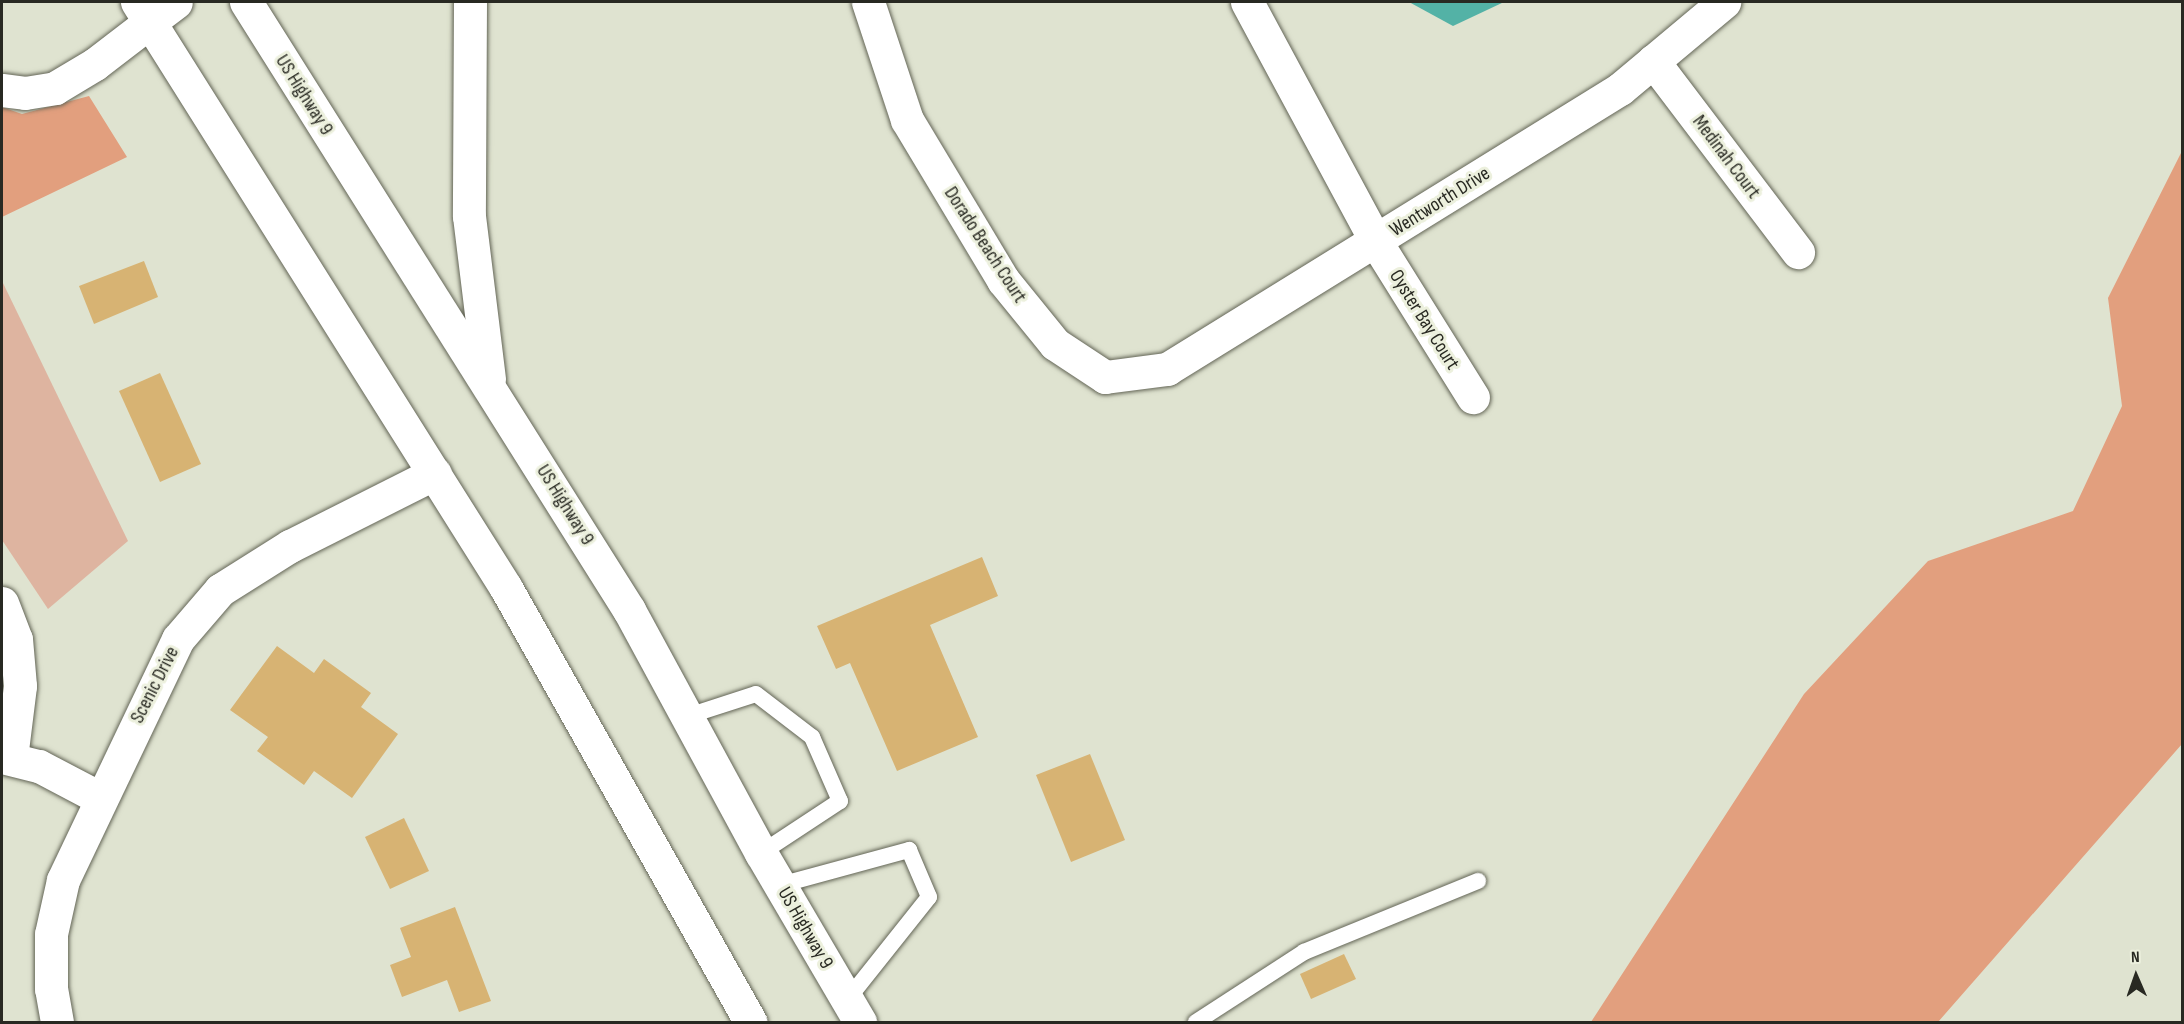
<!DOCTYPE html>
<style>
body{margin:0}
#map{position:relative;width:2184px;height:1024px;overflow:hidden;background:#dfe3d0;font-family:"Sofia Sans Condensed",sans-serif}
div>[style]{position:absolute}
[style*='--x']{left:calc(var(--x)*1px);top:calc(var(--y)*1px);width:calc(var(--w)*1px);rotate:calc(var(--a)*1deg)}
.green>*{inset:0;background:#deb4a0}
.forest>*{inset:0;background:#e29f7e}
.water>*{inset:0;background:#53b2a6}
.building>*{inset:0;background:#d7b373}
.roads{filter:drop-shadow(0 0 2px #636556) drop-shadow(0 0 2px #636556)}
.lane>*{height:16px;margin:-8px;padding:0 8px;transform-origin:8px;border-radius:8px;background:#fff}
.street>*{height:33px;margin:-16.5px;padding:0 16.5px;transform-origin:16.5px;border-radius:16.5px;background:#fff}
.secondary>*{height:33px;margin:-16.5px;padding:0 16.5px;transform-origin:16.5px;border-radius:16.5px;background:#fff}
.highway>*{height:33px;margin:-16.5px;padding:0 16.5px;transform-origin:16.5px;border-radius:16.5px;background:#fff}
span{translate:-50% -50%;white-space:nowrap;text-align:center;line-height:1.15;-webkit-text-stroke:6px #ecf0dd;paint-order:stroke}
.street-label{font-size:20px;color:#282922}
.frame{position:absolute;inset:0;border:3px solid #282922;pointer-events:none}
.north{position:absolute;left:2106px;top:946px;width:60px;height:60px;-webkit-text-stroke:4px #ecf0dd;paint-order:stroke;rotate:358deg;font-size:16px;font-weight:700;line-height:24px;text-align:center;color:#282922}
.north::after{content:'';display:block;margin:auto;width:21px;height:27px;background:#282922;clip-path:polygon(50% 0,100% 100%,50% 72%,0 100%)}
</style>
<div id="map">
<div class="green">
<div style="clip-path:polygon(2px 281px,128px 541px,48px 609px,2px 540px)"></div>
</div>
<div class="forest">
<div style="clip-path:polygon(89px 96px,127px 157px,2px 217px,2px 107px,22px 114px)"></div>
<div style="clip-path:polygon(2182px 151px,2182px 744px,1938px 1022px,1591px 1022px,1804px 694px,1928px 561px,2073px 511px,2122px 406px,2108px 298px)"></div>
</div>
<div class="water">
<div style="clip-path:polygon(1409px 2px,1504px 2px,1453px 26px)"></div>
</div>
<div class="building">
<div style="clip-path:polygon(144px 261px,158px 297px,94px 324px,79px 286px)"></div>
<div style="clip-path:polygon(160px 373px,201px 464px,160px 482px,119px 391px)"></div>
<div style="clip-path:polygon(982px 557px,998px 596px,930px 625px,978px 737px,897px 771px,850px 663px,836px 669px,817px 626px)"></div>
<div style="clip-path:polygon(277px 646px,314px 673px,324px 659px,371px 693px,361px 707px,398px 734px,352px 798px,314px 771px,304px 785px,257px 751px,268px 737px,230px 710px)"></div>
<div style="clip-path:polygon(1090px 754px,1125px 840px,1071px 862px,1036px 775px)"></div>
<div style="clip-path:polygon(404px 818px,429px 871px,390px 889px,365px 837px)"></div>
<div style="clip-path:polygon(455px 907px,491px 1001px,459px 1012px,447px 980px,402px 997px,390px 965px,411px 957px,400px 928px)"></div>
<div style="clip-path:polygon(1344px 954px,1356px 979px,1311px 999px,1300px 974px)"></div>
</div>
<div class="roads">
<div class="lane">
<div style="--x:688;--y:716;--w:71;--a:-17.9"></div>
<div style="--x:756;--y:694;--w:71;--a:37.5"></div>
<div style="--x:812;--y:737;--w:70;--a:66.4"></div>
<div style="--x:840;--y:801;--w:95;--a:146.6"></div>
<div style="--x:780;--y:885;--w:134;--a:-15.2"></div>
<div style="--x:909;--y:850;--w:51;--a:66.9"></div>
<div style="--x:929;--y:897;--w:132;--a:128.5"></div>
<div style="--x:1196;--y:1022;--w:129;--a:-32.9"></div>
<div style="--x:1304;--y:952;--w:188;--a:-22.2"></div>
</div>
<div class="street">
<div style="--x:868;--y:2;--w:124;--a:71.7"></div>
<div style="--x:907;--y:120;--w:187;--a:59"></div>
<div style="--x:1003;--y:280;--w:82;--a:50.9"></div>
<div style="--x:1055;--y:344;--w:60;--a:33.4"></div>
<div style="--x:1105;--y:377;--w:63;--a:-7.4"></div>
<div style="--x:1167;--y:369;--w:533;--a:-31.72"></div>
<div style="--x:1620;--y:89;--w:136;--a:-39.9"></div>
<div style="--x:1247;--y:2;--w:272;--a:61.7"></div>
<div style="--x:1376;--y:242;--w:183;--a:58"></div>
<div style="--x:1653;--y:61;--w:240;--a:52.8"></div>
<div style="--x:2;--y:603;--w:39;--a:69"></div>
<div style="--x:16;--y:639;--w:47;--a:85.1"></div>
<div style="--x:20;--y:686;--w:73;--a:97.1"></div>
<div style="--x:2;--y:757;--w:38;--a:14"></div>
<div style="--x:39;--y:766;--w:69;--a:27.7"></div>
<div style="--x:57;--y:1022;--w:34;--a:-100"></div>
<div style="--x:51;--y:989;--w:55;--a:-90"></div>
<div style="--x:51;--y:934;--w:55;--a:-77.5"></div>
<div style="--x:63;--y:880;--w:267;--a:-64.5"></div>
<div style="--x:178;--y:639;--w:65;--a:-49.4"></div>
<div style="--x:220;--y:590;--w:83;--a:-32.2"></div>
<div style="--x:290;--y:546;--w:162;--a:-26.7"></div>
</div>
<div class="secondary">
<div style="--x:151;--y:21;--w:31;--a:-37"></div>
</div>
<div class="highway">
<div style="--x:137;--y:2;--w:693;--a:57.8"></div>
<div style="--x:506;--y:588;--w:498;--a:60.6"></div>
<div style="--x:246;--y:2;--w:719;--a:57.79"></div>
<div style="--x:629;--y:610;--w:277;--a:61.5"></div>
<div style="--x:761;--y:853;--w:196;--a:59.6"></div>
<div style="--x:470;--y:2;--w:214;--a:90.3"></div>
<div style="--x:469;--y:216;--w:164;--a:83"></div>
<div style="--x:2;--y:90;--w:23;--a:7"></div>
<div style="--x:25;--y:93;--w:30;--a:-9"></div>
<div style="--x:55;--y:88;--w:47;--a:-31"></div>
<div style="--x:95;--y:64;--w:71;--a:-37.5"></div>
</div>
</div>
<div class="street-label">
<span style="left:304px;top:95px;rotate:58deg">US Highway 9</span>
<span style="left:1726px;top:157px;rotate:53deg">Medinah Court</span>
<span style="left:1440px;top:202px;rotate:-32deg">Wentworth Drive</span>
<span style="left:985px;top:245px;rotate:57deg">Dorado Beach Court</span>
<span style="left:1424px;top:320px;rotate:58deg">Oyster Bay Court</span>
<span style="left:565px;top:505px;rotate:58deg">US Highway 9</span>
<span style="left:155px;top:685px;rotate:-63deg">Scenic Drive</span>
<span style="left:805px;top:928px;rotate:60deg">US Highway 9</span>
</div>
<div class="frame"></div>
<div class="north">N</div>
</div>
